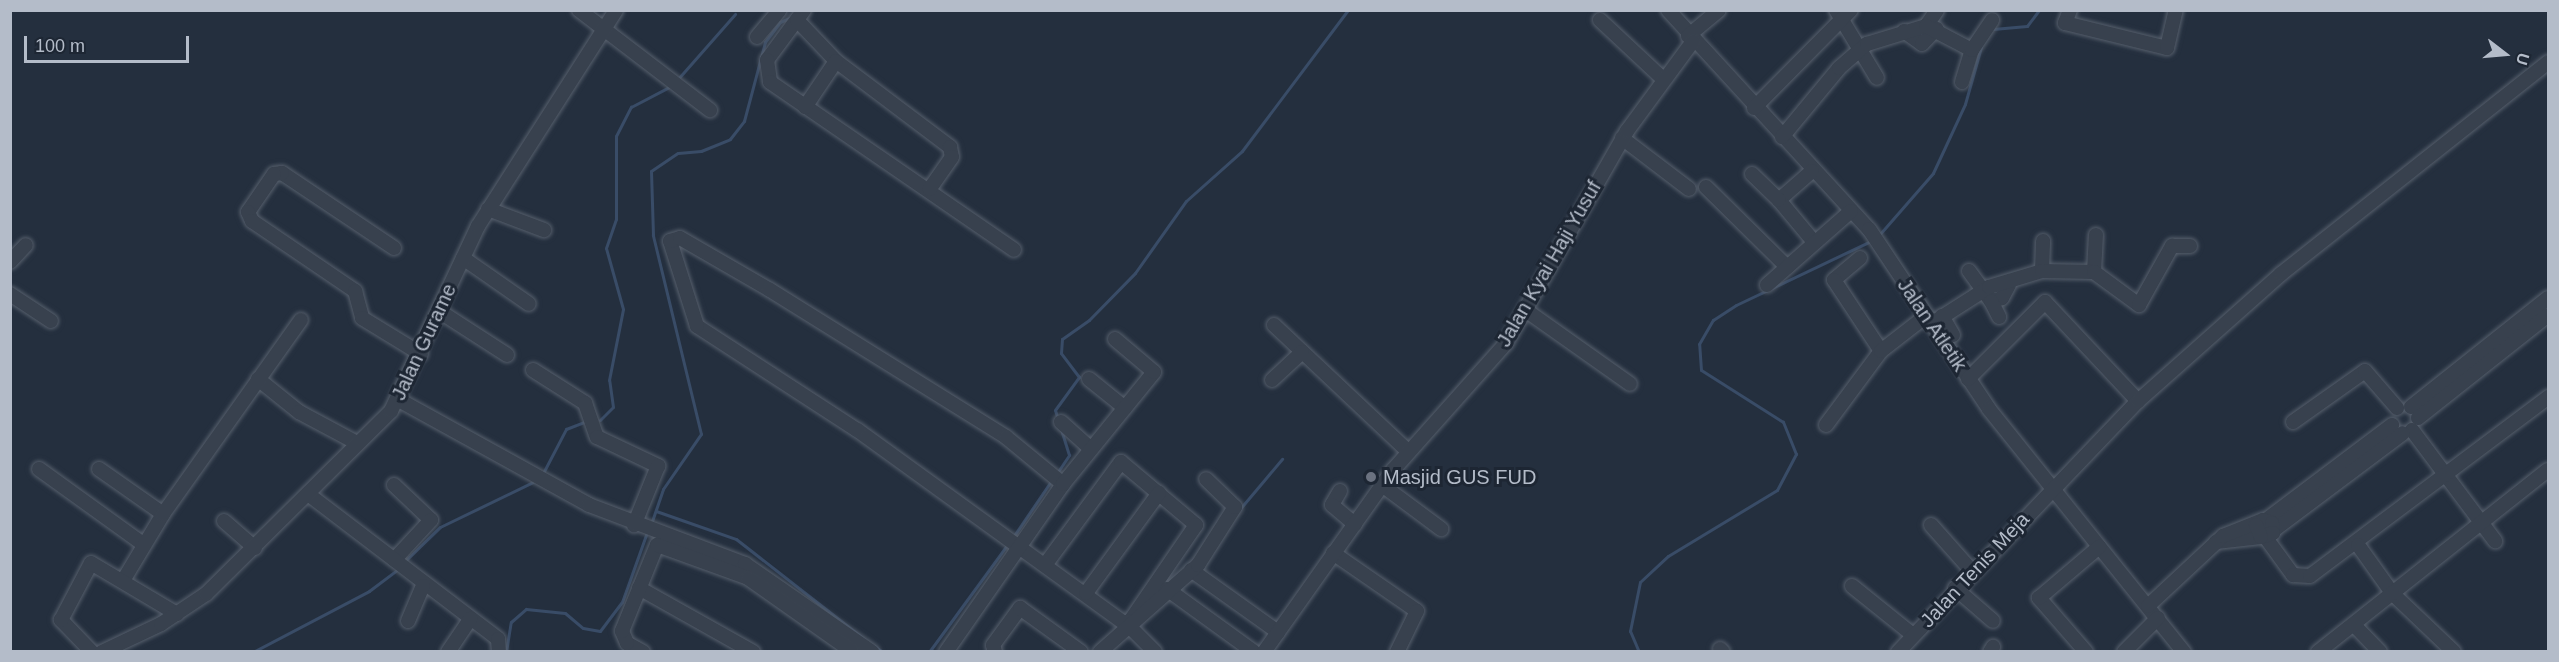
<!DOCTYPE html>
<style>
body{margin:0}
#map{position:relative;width:2559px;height:662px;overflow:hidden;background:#242f3e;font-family:Arial,sans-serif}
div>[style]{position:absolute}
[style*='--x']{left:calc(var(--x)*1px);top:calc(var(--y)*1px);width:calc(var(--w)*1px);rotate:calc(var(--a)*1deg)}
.stream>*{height:3px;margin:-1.5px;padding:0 1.5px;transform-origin:1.5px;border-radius:1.5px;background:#394c67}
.roads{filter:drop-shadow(0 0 2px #565f6c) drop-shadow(0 0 2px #565f6c)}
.minor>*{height:14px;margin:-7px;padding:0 7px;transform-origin:7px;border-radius:7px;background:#38414e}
.dots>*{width:16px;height:16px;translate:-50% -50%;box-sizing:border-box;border:3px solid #1d2633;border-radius:50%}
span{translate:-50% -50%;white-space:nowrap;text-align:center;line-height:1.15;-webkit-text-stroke:6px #1d2633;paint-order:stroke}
.street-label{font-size:20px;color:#b4bcc9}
.poi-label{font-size:20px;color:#b4bcc9}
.left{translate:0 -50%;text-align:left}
.frame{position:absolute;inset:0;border:12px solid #b4bcc9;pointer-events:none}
.north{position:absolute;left:2475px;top:24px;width:60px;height:60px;-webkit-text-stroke:4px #1d2633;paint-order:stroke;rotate:106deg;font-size:16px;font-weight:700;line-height:24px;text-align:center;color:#b4bcc9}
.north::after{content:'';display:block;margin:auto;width:21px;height:27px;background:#b4bcc9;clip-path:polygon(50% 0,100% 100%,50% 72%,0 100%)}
.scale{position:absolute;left:24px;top:36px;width:165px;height:27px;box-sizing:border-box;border:3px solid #b4bcc9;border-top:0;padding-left:8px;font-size:18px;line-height:21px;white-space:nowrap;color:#b4bcc9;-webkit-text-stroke:4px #1d2633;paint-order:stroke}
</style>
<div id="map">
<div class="stream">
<div style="--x:1993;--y:29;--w:34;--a:-5"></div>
<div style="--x:2027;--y:26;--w:20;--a:-53"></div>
<div style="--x:677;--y:80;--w:88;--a:-48.7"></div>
<div style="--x:1879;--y:235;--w:82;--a:-48.9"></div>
<div style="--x:1933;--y:173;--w:76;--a:-65.1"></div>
<div style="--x:1965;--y:104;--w:59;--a:-74.3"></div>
<div style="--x:600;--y:420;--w:18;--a:-45"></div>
<div style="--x:613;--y:407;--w:27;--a:-98"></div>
<div style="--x:609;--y:380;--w:72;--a:-78.8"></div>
<div style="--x:623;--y:309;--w:63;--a:-105.6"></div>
<div style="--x:606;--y:248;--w:31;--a:-71"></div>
<div style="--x:616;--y:219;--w:83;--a:-90"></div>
<div style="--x:616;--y:136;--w:33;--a:-63"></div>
<div style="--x:631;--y:107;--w:45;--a:-27.7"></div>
<div style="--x:1057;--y:473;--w:22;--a:-56"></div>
<div style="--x:1069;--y:455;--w:47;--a:-107.3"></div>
<div style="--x:1055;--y:410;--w:41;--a:-54"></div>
<div style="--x:1079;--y:377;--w:30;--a:-127"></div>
<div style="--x:1061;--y:353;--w:14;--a:-86"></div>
<div style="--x:1062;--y:339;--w:33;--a:-35"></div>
<div style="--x:1089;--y:320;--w:66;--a:-45.6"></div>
<div style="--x:1135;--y:273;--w:88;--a:-54.7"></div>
<div style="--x:1186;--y:201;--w:75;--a:-41.8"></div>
<div style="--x:1242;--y:151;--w:176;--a:-53.1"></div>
<div style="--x:542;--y:475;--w:52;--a:-62.4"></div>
<div style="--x:566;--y:429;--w:19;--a:-21"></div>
<div style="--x:1239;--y:510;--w:67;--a:-49.9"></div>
<div style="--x:656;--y:511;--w:85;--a:19.3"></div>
<div style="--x:736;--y:539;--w:162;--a:38"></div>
<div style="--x:651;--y:524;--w:37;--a:-71"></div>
<div style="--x:663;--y:489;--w:67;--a:-55.4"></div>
<div style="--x:701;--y:434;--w:205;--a:-103.6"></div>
<div style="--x:653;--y:235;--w:64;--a:-91.8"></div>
<div style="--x:651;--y:171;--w:32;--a:-34"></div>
<div style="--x:678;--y:153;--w:23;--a:-5"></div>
<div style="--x:701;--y:151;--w:31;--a:-22"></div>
<div style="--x:730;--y:139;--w:23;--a:-52"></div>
<div style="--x:744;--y:121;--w:82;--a:-75.1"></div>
<div style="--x:765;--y:42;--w:25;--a:-53"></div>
<div style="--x:780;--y:22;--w:13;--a:-23"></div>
<div style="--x:1013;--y:537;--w:68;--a:-55.8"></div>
<div style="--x:404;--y:562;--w:50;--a:-44.2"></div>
<div style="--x:440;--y:527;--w:103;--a:-25.8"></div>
<div style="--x:874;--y:646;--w:11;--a:34"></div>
<div style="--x:253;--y:652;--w:131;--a:-27.7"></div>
<div style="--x:369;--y:591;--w:36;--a:-37"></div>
<div style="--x:506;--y:652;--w:30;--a:-81"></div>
<div style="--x:511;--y:622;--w:20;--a:-41"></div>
<div style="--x:526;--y:609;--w:39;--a:6"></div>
<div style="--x:565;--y:613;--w:23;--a:40"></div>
<div style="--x:583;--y:628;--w:17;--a:10"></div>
<div style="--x:600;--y:631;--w:36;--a:-53"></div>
<div style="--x:622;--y:602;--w:74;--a:-70.3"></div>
<div style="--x:929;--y:652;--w:132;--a:-53.9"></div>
<div style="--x:1639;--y:652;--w:23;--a:-113"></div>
<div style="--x:1630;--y:631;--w:50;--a:-78.5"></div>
<div style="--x:1640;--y:582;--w:38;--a:-43"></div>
<div style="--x:1668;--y:556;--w:127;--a:-31.2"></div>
<div style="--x:1777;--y:490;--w:41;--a:-62.2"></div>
<div style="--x:1796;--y:454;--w:35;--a:-112"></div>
<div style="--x:1783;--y:422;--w:97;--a:-147.6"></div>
<div style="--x:1701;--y:370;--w:26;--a:-94"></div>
<div style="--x:1699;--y:344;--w:28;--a:-60"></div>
<div style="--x:1713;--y:320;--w:27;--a:-33"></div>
<div style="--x:1736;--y:305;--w:149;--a:-25.4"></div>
</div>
<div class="roads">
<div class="minor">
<div style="--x:579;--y:10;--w:165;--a:37.4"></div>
<div style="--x:804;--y:10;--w:62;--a:126.5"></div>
<div style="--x:767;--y:60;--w:22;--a:82"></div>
<div style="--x:770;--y:82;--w:296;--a:34.5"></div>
<div style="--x:1668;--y:10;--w:297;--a:47.5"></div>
<div style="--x:1869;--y:229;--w:216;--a:56.3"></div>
<div style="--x:1989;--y:409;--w:312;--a:51.3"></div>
<div style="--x:1836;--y:10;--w:79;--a:58.9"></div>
<div style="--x:2070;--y:10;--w:14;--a:111"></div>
<div style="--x:2065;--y:23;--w:105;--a:13.8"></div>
<div style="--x:2167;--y:48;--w:39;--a:-77"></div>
<div style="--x:797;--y:20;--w:57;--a:46.4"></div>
<div style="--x:836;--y:61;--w:143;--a:37"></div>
<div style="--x:950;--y:147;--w:10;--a:79"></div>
<div style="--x:952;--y:157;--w:39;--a:125"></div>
<div style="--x:1600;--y:20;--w:86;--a:43.1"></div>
<div style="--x:1926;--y:26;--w:19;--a:-55"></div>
<div style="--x:1904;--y:31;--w:22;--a:36"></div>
<div style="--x:1922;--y:44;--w:21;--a:-47"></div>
<div style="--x:1688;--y:36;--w:40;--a:-40"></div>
<div style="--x:757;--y:37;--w:35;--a:-50"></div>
<div style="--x:1962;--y:82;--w:34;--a:-73"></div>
<div style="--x:805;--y:107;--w:55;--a:-56"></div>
<div style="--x:1754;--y:108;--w:138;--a:-45.3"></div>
<div style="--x:1782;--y:137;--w:89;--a:-50.4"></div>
<div style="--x:1839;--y:68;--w:37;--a:-41"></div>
<div style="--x:1867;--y:44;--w:62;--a:-17"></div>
<div style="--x:1926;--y:26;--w:52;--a:27.6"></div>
<div style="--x:1972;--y:50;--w:36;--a:-56"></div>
<div style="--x:1622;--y:138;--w:84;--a:37.3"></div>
<div style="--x:1812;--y:171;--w:44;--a:138.7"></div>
<div style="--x:1779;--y:200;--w:55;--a:50.2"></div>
<div style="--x:1752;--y:174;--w:37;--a:44"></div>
<div style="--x:1706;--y:187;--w:114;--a:44.6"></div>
<div style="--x:488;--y:209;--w:60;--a:20.6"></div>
<div style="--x:394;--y:248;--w:135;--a:-146.2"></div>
<div style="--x:282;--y:173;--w:8;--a:173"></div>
<div style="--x:274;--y:174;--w:46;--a:124.4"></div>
<div style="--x:248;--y:212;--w:10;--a:66"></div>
<div style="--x:252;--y:221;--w:125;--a:34.2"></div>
<div style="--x:355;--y:291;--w:28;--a:75"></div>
<div style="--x:362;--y:318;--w:69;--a:31.4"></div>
<div style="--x:463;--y:258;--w:80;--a:34.9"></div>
<div style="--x:1860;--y:258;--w:34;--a:140"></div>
<div style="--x:1834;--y:280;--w:85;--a:56.5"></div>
<div style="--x:10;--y:262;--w:23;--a:-47"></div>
<div style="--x:1969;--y:271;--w:37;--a:54"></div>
<div style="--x:1991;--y:301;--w:11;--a:-15"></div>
<div style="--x:2002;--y:298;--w:15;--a:-62"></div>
<div style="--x:2042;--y:271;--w:30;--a:-88"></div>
<div style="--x:2094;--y:272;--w:37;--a:-87"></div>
<div style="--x:1767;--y:285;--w:112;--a:-41.4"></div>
<div style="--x:10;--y:294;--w:49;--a:33.4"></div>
<div style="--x:1991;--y:301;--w:18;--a:63"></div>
<div style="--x:439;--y:311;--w:81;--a:32.9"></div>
<div style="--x:1527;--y:311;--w:126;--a:35.3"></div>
<div style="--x:1942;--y:316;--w:22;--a:60"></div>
<div style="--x:1931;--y:324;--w:69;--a:-32.5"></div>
<div style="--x:1989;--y:287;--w:55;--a:-16.8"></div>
<div style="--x:2042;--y:271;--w:52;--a:1.1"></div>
<div style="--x:2094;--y:272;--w:56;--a:36.3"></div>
<div style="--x:2139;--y:305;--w:68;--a:-60.8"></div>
<div style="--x:2172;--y:246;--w:18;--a:0"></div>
<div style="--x:1274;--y:325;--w:185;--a:43.3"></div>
<div style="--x:533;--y:370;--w:62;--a:32.4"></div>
<div style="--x:585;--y:403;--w:36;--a:71"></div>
<div style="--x:597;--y:437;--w:68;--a:25.4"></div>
<div style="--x:658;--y:466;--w:64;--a:112.1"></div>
<div style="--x:258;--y:379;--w:53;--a:38.8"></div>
<div style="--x:299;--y:412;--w:66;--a:28.1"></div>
<div style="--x:1089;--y:379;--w:46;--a:38.9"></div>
<div style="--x:1968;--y:379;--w:109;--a:-45"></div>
<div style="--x:2045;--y:302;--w:136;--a:46.8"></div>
<div style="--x:1272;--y:380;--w:41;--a:-43"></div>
<div style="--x:399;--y:400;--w:217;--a:28.9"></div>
<div style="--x:589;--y:505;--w:167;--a:20.7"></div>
<div style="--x:745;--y:564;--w:155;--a:34.7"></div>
<div style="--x:2411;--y:407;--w:175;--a:-38.5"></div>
<div style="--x:2418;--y:418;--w:166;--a:-38.4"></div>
<div style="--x:1061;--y:422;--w:40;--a:42"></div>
<div style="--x:2293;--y:422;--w:88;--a:-35.3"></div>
<div style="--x:2365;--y:371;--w:49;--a:49.1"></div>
<div style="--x:1826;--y:425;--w:92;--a:-53.4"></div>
<div style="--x:1881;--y:351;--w:57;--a:-37.9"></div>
<div style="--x:2412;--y:430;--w:139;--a:53.2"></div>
<div style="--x:39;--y:469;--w:128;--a:35.8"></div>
<div style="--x:99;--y:469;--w:78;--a:35.1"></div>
<div style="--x:394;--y:485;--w:51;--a:43.4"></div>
<div style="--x:431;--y:520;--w:54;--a:132.8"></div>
<div style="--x:1382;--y:485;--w:74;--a:36.7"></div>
<div style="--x:1340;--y:491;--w:16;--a:120"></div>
<div style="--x:1332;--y:505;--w:30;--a:40"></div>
<div style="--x:308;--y:494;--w:239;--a:37.3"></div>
<div style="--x:498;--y:639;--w:13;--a:86"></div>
<div style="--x:2266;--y:520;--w:158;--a:-37"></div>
<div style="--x:224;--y:521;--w:41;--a:41.1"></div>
<div style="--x:1931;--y:525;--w:62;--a:48.3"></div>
<div style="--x:2274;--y:530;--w:161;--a:-36.9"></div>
<div style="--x:2266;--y:538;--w:46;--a:53.9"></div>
<div style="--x:2293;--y:575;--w:17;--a:3"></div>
<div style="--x:2310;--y:576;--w:298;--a:-36.9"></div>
<div style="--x:2216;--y:542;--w:45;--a:-6.3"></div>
<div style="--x:2358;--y:545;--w:60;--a:54.5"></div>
<div style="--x:2393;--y:594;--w:84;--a:43.6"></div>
<div style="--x:1333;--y:553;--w:102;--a:34.6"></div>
<div style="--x:1417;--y:611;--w:46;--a:116"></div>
<div style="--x:1045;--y:565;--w:128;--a:-53.6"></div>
<div style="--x:1121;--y:462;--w:98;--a:40"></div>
<div style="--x:1196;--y:525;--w:116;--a:124.5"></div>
<div style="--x:1130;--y:621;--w:6;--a:162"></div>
<div style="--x:1124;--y:623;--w:329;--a:-144.1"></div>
<div style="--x:857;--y:430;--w:191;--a:-147"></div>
<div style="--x:697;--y:326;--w:89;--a:-107.6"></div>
<div style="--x:670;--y:241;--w:10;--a:-17"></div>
<div style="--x:680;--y:238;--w:104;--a:30"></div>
<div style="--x:770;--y:290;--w:278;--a:31.9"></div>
<div style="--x:1006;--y:437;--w:74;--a:39.5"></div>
<div style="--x:1191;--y:570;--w:107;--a:35.5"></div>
<div style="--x:124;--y:579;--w:76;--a:-59"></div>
<div style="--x:163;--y:514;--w:238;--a:-54.6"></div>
<div style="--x:1852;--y:586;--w:78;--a:38.8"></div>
<div style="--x:639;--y:588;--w:131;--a:29.3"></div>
<div style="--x:1955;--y:588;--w:50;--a:41"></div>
<div style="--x:1167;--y:589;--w:107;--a:35.9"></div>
<div style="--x:1086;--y:593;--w:124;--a:-53.9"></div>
<div style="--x:2148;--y:606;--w:103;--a:-43"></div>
<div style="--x:2223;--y:536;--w:43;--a:-21.8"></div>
<div style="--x:2263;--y:520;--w:9;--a:18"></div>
<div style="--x:2272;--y:523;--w:10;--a:84"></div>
<div style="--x:2273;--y:533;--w:13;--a:162"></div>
<div style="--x:2261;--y:537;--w:13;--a:-113"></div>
<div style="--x:408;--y:621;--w:38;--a:-67"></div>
<div style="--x:2355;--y:626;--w:36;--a:46"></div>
<div style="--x:1130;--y:627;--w:35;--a:45"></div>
<div style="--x:1720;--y:649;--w:4;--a:45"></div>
<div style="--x:92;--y:652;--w:45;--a:-134.1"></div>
<div style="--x:61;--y:620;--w:64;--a:-62.2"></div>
<div style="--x:91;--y:563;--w:100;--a:30.7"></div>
<div style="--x:102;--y:652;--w:65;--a:-25.4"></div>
<div style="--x:161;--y:624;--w:54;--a:-33.7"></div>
<div style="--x:206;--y:594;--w:260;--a:-44.7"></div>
<div style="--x:391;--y:411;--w:204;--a:-64.8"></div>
<div style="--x:478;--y:226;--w:256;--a:-57.4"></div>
<div style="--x:448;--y:652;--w:40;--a:-56"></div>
<div style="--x:643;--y:652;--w:18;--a:-151"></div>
<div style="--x:627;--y:643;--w:13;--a:-113"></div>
<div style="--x:622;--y:631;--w:93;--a:-67.9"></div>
<div style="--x:657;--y:545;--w:97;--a:19.9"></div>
<div style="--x:748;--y:578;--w:128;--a:35.2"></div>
<div style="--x:946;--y:652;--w:205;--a:-55.1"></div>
<div style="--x:1063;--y:484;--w:144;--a:-50.9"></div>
<div style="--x:1154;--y:372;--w:51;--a:-139.8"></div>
<div style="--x:995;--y:652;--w:7;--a:-106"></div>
<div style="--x:993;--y:645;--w:46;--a:-53.9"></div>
<div style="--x:1020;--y:608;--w:75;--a:35.8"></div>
<div style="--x:1100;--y:652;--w:131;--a:-41.6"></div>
<div style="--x:1198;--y:565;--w:69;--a:-57.5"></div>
<div style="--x:1235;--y:507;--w:40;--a:-136"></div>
<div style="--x:1264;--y:652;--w:223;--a:-54.7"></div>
<div style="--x:1393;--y:470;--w:170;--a:-48.3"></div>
<div style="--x:1506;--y:343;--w:244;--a:-60.3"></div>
<div style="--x:1627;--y:131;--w:112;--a:-53.7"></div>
<div style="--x:1898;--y:652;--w:347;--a:-46.3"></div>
<div style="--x:2138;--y:401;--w:191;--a:-41.6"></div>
<div style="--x:2281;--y:274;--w:341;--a:-38.4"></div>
<div style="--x:1990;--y:652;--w:6;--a:-59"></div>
<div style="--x:2086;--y:652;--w:72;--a:-131"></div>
<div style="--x:2039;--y:598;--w:79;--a:-40.4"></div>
<div style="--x:2124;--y:652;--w:48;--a:-45"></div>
<div style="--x:2318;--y:652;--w:293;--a:-38.4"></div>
</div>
</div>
<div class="dots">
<div style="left:1371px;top:477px;background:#6b7280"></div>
</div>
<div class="street-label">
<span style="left:1549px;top:264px;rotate:-60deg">Jalan Kyai Haji Yusuf</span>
<span style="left:1932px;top:325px;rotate:56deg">Jalan Atletik</span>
<span style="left:424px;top:342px;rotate:-65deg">Jalan Gurame</span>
<span style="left:1975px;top:570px;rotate:-47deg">Jalan Tenis Meja</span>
</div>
<div class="poi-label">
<span class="left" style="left:1383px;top:477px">Masjid GUS FUD</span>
</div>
<div class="frame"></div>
<div class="north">U</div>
<div class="scale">100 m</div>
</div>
